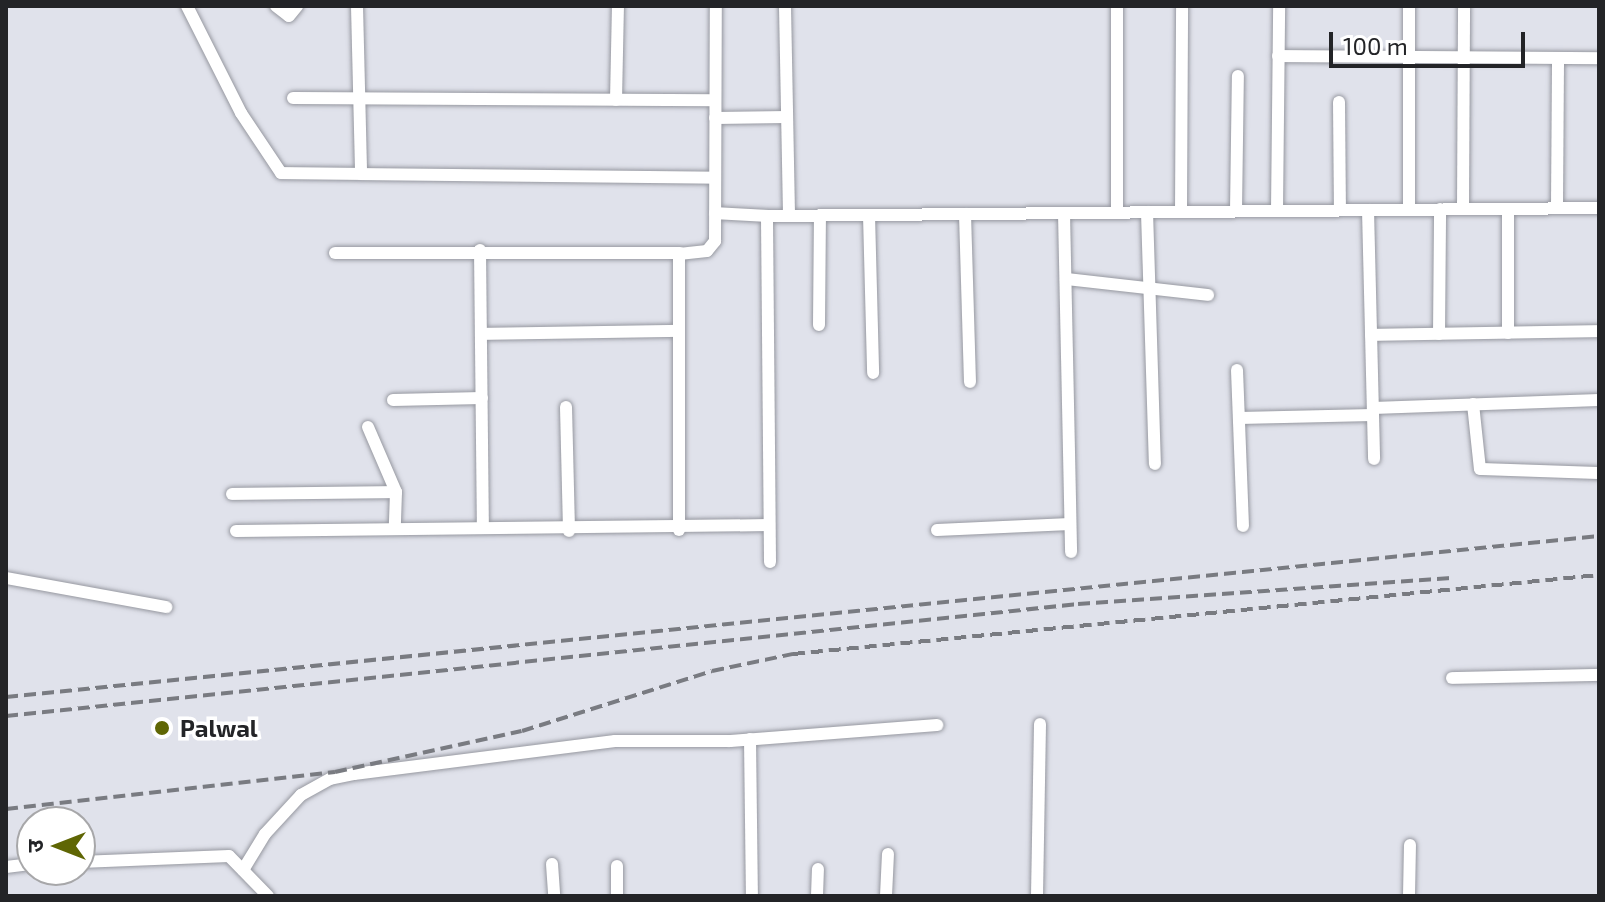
<!DOCTYPE html>
<meta charset="utf-8">
<style>
body{margin:0}
#map{position:relative;width:1605px;height:902px;overflow:hidden;background:#e0e2eb;font-family:"Exo 2","Noto Sans Devanagari",sans-serif}
div>[style]{position:absolute}
[style*='--x']{left:calc(var(--x)*1px);top:calc(var(--y)*1px);width:calc(var(--w)*1px);rotate:calc(var(--a)*1deg)}
.roads{filter:drop-shadow(0 0 2px #9698a0) drop-shadow(0 0 2px #9698a0)}
.street>*{height:12px;margin:-6px;padding:0 6px;transform-origin:6px;border-radius:6px;background:#fff}
.rail>*{height:4px;margin-top:-2px;transform-origin:0;background:repeating-linear-gradient(90deg,#797b81 0 12px,transparent 0 18px)}
.dots>*{width:22px;height:22px;translate:-50% -50%;box-sizing:border-box;border:4px solid #fff;border-radius:50%}
span{translate:-50% -50%;white-space:nowrap;text-align:center;line-height:1.15;-webkit-text-stroke:7px #fff;paint-order:stroke}
.poi-label{font-size:24px;color:#232427;font-weight:700}
.left{translate:0 -50%;text-align:left}
.frame{position:absolute;inset:0;border:8px solid #232427;pointer-events:none}
.north{position:absolute;left:16px;top:806px;width:80px;height:80px;box-sizing:border-box;background:#fff;border:2px solid #a7a7a9;border-radius:50%;rotate:270deg;font-size:22px;font-weight:700;line-height:32px;text-align:center;color:#232427}
.north::after{content:'';display:block;margin:auto;width:28px;height:36px;background:#5f6604;clip-path:polygon(50% 0,100% 100%,50% 72%,0 100%)}
.scale{position:absolute;left:1329px;top:32px;width:196px;height:36px;box-sizing:border-box;border:4px solid #232427;border-top:0;padding-left:10px;font-size:24px;line-height:28px;white-space:nowrap;color:#232427;-webkit-text-stroke:6px #fff;paint-order:stroke}
</style>
<div id="map">
<div class="roads">
<div class="street">
<div style="--x:187;--y:6;--w:120;--a:63.2"></div>
<div style="--x:241;--y:113;--w:72;--a:56.3"></div>
<div style="--x:281;--y:173;--w:80;--a:0.7"></div>
<div style="--x:276;--y:6;--w:16;--a:38"></div>
<div style="--x:289;--y:16;--w:13;--a:-51"></div>
<div style="--x:357;--y:6;--w:168;--a:88.6"></div>
<div style="--x:361;--y:174;--w:354;--a:0.6"></div>
<div style="--x:785;--y:6;--w:209;--a:88.9"></div>
<div style="--x:1409;--y:6;--w:203;--a:90"></div>
<div style="--x:1278;--y:56;--w:321;--a:0.4"></div>
<div style="--x:293;--y:98;--w:422;--a:0.3"></div>
<div style="--x:616;--y:100;--w:94;--a:-88.8"></div>
<div style="--x:1339;--y:102;--w:108;--a:89.5"></div>
<div style="--x:715;--y:118;--w:72;--a:-0.8"></div>
<div style="--x:1557;--y:206;--w:148;--a:-89.6"></div>
<div style="--x:1463;--y:208;--w:202;--a:-89.7"></div>
<div style="--x:1508;--y:209;--w:124;--a:90"></div>
<div style="--x:1368;--y:210;--w:249;--a:88.6"></div>
<div style="--x:1236;--y:211;--w:135;--a:-89.2"></div>
<div style="--x:1277;--y:211;--w:205;--a:-89.4"></div>
<div style="--x:1117;--y:212;--w:206;--a:-90"></div>
<div style="--x:1147;--y:212;--w:252;--a:88.2"></div>
<div style="--x:1181;--y:212;--w:206;--a:-89.7"></div>
<div style="--x:715;--y:213;--w:52;--a:3.3"></div>
<div style="--x:1064;--y:213;--w:339;--a:88.8"></div>
<div style="--x:965;--y:214;--w:168;--a:88.3"></div>
<div style="--x:869;--y:215;--w:158;--a:88.5"></div>
<div style="--x:480;--y:250;--w:278;--a:89.4"></div>
<div style="--x:335;--y:253;--w:345;--a:0"></div>
<div style="--x:1066;--y:279;--w:143;--a:6.4"></div>
<div style="--x:819;--y:325;--w:110;--a:-89.5"></div>
<div style="--x:481;--y:334;--w:197;--a:-0.9"></div>
<div style="--x:1439;--y:334;--w:125;--a:-89.5"></div>
<div style="--x:1371;--y:335;--w:228;--a:-1"></div>
<div style="--x:1237;--y:370;--w:156;--a:87.8"></div>
<div style="--x:393;--y:400;--w:89;--a:-1.3"></div>
<div style="--x:1473;--y:404;--w:65;--a:83.9"></div>
<div style="--x:1480;--y:469;--w:119;--a:1.9"></div>
<div style="--x:566;--y:407;--w:124;--a:88.6"></div>
<div style="--x:1373;--y:408;--w:226;--a:-2"></div>
<div style="--x:1239;--y:418;--w:134;--a:-1.3"></div>
<div style="--x:368;--y:427;--w:71;--a:66.7"></div>
<div style="--x:396;--y:492;--w:36;--a:92"></div>
<div style="--x:232;--y:494;--w:164;--a:-0.7"></div>
<div style="--x:679;--y:530;--w:276;--a:-90"></div>
<div style="--x:679;--y:254;--w:28;--a:-6"></div>
<div style="--x:707;--y:251;--w:13;--a:-51"></div>
<div style="--x:715;--y:241;--w:235;--a:-89.8"></div>
<div style="--x:937;--y:530;--w:133;--a:-2.6"></div>
<div style="--x:236;--y:531;--w:533;--a:-0.64"></div>
<div style="--x:770;--y:562;--w:346;--a:-90.5"></div>
<div style="--x:767;--y:216;--w:832;--a:-0.55"></div>
<div style="--x:6;--y:578;--w:163;--a:10.3"></div>
<div style="--x:1452;--y:678;--w:147;--a:-1.2"></div>
<div style="--x:750;--y:739;--w:157;--a:89.3"></div>
<div style="--x:80;--y:862;--w:149;--a:-2.3"></div>
<div style="--x:229;--y:856;--w:56;--a:45.7"></div>
<div style="--x:552;--y:864;--w:32;--a:86"></div>
<div style="--x:6;--y:867;--w:26;--a:-7"></div>
<div style="--x:243;--y:870;--w:42;--a:-58.6"></div>
<div style="--x:265;--y:834;--w:53;--a:-47.3"></div>
<div style="--x:301;--y:795;--w:33;--a:-29"></div>
<div style="--x:330;--y:779;--w:25;--a:-12"></div>
<div style="--x:354;--y:774;--w:263;--a:-7.2"></div>
<div style="--x:615;--y:741;--w:115;--a:0"></div>
<div style="--x:730;--y:741;--w:208;--a:-4.4"></div>
<div style="--x:617;--y:896;--w:30;--a:-90"></div>
<div style="--x:817;--y:896;--w:27;--a:-88"></div>
<div style="--x:886;--y:896;--w:42;--a:-87.3"></div>
<div style="--x:1037;--y:896;--w:172;--a:-89"></div>
<div style="--x:1409;--y:896;--w:51;--a:-88.9"></div>
</div>
</div>
<div class="rail">
<div style="--x:6;--y:697;--w:1601;--a:-5.77"></div>
<div style="--x:6;--y:716;--w:1078;--a:-5.96"></div>
<div style="--x:1078;--y:604;--w:374;--a:-4"></div>
<div style="--x:6;--y:809;--w:331;--a:-6.4"></div>
<div style="--x:335;--y:772;--w:191;--a:-12.4"></div>
<div style="--x:522;--y:731;--w:199;--a:-17.5"></div>
<div style="--x:712;--y:671;--w:83;--a:-11.9"></div>
<div style="--x:793;--y:654;--w:810;--a:-5.6"></div>
</div>
<div class="dots">
<div style="left:162px;top:728px;background:#5f6604"></div>
</div>
<div class="poi-label">
<span class="left" style="left:180px;top:728px">Palwal</span>
</div>
<div class="frame"></div>
<div class="north">उ</div>
<div class="scale">100 m</div>
</div>
